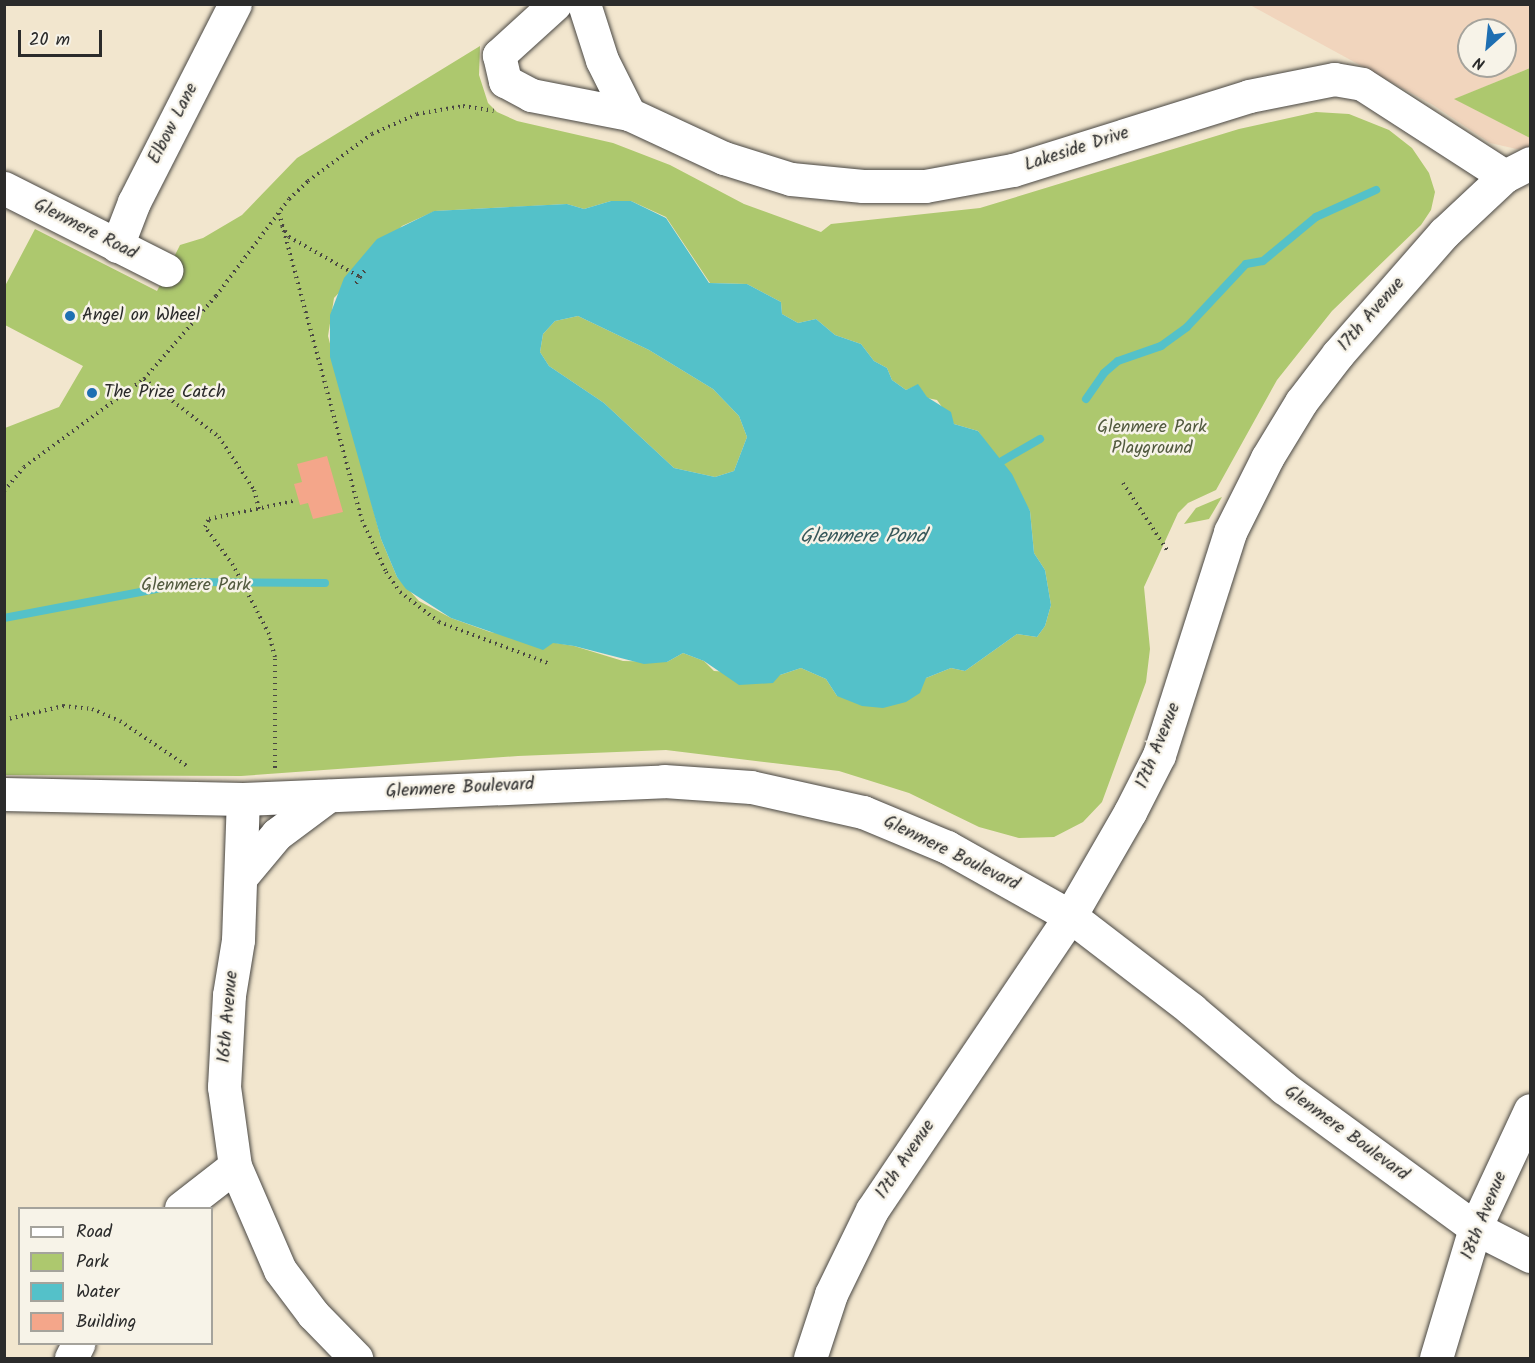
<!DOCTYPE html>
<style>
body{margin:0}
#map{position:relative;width:1535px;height:1363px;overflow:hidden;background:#f2e6ce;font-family:Kalam,sans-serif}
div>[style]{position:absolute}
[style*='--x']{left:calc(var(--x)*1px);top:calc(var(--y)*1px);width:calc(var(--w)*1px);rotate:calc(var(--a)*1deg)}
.built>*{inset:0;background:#f1d5bd}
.green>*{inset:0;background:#adc86e}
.water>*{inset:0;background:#54c1c9}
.stream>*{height:8px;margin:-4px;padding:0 4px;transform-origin:4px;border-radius:4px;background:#54c1c9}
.building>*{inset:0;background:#f4a68a}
.path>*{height:4px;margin-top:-2px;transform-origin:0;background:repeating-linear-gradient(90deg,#494743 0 1.5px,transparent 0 6px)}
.roads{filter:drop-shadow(0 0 2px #494743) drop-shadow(0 0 2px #494743)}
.minor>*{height:33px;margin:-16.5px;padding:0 16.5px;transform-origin:16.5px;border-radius:16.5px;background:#fff}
.dots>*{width:16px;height:16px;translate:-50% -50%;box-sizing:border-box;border:3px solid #f7f3e8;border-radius:50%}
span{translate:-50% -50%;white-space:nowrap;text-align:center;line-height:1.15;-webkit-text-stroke:5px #f7f3e8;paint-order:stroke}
.street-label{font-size:18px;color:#2b2b2b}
.poi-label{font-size:18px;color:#2b2b2b}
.left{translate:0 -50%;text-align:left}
.park-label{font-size:18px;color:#525a3f}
.water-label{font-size:20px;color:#37585a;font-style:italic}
.frame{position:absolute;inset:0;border:6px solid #2b2b2b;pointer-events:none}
.legend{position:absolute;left:18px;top:1207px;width:195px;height:138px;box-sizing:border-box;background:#f7f3e8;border:2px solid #a5a39c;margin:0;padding:8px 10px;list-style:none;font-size:18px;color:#2b2b2b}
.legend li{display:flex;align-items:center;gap:12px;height:30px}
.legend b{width:30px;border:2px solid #a5a39c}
.north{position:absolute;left:1457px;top:18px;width:60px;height:60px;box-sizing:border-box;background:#f7f3e8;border:2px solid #a5a39c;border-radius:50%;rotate:207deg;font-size:16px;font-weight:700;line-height:24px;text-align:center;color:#2b2b2b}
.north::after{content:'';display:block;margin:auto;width:21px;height:27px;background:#1f6fb2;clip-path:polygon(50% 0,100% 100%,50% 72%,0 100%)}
.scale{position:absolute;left:18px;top:30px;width:84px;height:27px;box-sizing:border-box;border:3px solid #2b2b2b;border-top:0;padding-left:8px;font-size:18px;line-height:21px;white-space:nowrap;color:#2b2b2b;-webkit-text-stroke:4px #f7f3e8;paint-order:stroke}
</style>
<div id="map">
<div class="built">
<div style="clip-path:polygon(evenodd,1250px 5px,1530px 5px,1530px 68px,1455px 99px,1530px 138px,1530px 148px,1521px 150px,1490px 143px,1433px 105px,1250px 5px,1469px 30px,1505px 30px,1505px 66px,1469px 66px,1469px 30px)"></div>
</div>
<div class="green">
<div style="clip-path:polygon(evenodd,480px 46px,479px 75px,488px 103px,497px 112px,517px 121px,613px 143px,670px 165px,744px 204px,821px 232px,831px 224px,980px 208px,1239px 129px,1316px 112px,1349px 114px,1389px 130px,1412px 148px,1429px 173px,1435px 192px,1431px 210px,1421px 225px,1332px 311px,1277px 380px,1216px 490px,1188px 503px,1178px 513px,1144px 587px,1150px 649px,1146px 682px,1102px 802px,1083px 822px,1054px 837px,1019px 838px,979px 827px,909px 793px,839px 771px,666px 750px,518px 756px,241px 776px,5px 775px,5px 428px,59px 407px,83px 366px,5px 325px,5px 286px,35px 229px,157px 291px,180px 245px,203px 238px,242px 215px,297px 158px,480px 46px,611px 201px,631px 201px,666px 217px,710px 283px,747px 284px,781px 302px,782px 314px,798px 323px,816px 319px,835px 335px,861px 344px,874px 361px,887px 368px,892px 380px,906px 390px,918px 385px,927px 398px,937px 400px,954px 424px,978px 431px,1030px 511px,1034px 553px,1045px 570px,1051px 605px,1045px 626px,1037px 637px,1017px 634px,965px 671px,951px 668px,926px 678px,837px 696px,826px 679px,801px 668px,780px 675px,714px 671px,704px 661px,683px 653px,667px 662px,623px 661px,574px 646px,490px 632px,451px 618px,419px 601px,397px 577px,381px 539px,328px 336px,334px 298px,402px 226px,435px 211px,567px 204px,584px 209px,611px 201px)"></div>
<div style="clip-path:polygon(1530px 68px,1530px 138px,1454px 99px)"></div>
<div style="clip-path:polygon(578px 316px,649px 350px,713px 389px,739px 416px,747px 437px,734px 471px,715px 477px,674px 468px,604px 403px,549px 366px,540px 352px,543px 334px,555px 321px)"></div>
<div style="clip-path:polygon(1222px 497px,1209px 519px,1184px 524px,1196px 508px)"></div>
</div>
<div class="water">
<div style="clip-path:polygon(evenodd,611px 201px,631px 201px,666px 218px,709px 283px,747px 284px,781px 302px,782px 314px,798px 323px,816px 319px,835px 335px,861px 344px,874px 361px,887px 368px,892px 380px,906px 390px,918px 384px,927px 397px,951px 412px,954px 424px,978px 431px,1012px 474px,1030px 511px,1034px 553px,1045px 570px,1051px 605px,1045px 626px,1037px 637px,1017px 634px,965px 671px,951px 668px,926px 678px,920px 693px,906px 702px,883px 708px,862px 706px,837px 696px,826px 679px,801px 668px,780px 675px,773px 683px,739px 685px,704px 661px,683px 653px,667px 662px,644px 664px,574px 646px,553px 643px,543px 650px,451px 618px,406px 589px,397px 577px,381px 539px,330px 357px,330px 315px,344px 278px,377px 239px,434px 211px,567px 204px,584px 209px,611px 201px,578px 316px,649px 350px,713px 389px,739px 416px,747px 437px,734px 471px,715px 477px,674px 468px,604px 403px,549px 366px,540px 352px,543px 334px,555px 321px,578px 316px)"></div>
</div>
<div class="stream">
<div style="--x:1086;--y:399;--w:32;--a:-55"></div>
<div style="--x:1104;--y:373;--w:18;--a:-41"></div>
<div style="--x:1118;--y:361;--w:46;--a:-19.2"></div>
<div style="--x:1161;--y:346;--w:32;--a:-36"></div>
<div style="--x:1187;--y:327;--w:86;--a:-46.9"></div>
<div style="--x:1246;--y:264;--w:17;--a:-10"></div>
<div style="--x:1263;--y:261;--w:69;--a:-39.7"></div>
<div style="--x:1316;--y:217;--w:66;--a:-24.2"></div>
<div style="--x:1002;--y:461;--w:44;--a:-30.1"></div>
<div style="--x:4;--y:618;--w:191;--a:-10.8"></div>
<div style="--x:192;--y:582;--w:133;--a:0.4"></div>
</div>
<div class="building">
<div style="clip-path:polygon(327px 456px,343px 512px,313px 519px,308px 503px,300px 505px,294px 484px,302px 482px,297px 464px)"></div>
</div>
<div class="path">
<div style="--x:279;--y:213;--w:318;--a:74.9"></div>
<div style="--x:362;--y:520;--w:57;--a:65.2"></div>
<div style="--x:386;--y:572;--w:24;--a:55"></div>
<div style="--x:400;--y:592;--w:49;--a:37.6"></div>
<div style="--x:439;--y:622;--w:119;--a:20.7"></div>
<div style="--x:282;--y:226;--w:13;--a:58"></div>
<div style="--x:289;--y:237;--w:81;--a:29.4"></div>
<div style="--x:360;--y:277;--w:9;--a:122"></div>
<div style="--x:360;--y:277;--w:9;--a:-54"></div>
<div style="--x:144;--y:379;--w:95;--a:37.7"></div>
<div style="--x:219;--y:437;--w:64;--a:56.6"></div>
<div style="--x:254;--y:490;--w:20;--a:75"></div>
<div style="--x:1123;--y:483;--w:80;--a:56.7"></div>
<div style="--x:4;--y:491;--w:31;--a:-50"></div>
<div style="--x:24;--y:467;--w:149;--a:-36.3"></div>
<div style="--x:144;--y:379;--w:110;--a:-49.1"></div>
<div style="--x:216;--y:296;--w:121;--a:-53"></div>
<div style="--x:289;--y:199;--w:26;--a:-43"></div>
<div style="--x:308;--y:181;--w:79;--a:-36.3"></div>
<div style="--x:372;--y:134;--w:49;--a:-24"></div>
<div style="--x:417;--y:114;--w:47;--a:-9.9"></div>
<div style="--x:463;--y:106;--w:31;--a:9"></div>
<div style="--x:4;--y:720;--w:61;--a:-13.3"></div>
<div style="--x:63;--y:706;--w:29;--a:6"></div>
<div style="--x:92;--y:709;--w:30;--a:23"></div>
<div style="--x:120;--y:721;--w:81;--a:33.9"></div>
<div style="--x:275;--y:768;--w:111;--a:-90"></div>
<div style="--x:275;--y:657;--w:24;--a:-105"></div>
<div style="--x:269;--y:634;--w:78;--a:-117.6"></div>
<div style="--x:233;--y:565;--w:47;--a:-126.4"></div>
<div style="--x:205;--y:527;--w:9;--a:-63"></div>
<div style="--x:209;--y:519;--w:87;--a:-12"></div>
</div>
<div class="roads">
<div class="minor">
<div style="--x:555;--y:4;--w:76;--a:137.7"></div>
<div style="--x:499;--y:55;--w:27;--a:77"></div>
<div style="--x:505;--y:81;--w:30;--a:28"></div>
<div style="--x:531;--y:95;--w:100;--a:11"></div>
<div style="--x:629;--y:114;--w:60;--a:-116.6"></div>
<div style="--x:602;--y:60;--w:59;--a:-107.8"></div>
<div style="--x:629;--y:114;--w:105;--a:24.9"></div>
<div style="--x:724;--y:158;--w:70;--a:17.4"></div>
<div style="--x:791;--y:179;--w:72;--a:5.6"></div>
<div style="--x:863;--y:186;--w:62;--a:0"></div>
<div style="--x:925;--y:186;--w:89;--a:-10.3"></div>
<div style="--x:1013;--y:170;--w:247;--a:-17.4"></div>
<div style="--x:1249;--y:96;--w:87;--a:-11.3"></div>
<div style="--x:1334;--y:79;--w:28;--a:10"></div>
<div style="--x:1362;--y:84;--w:170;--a:32.8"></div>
<div style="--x:4;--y:188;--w:182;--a:26.8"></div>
<div style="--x:117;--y:246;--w:47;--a:-68.9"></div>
<div style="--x:134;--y:202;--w:222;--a:-63"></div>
<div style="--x:4;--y:794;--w:239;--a:1.2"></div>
<div style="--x:243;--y:799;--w:421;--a:-2.4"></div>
<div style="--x:664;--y:781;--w:87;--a:3.9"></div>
<div style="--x:751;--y:787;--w:115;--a:12.6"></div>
<div style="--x:863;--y:812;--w:91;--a:22.6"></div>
<div style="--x:947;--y:847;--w:141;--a:29.3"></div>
<div style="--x:1070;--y:916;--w:153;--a:37.5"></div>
<div style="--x:1191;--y:1009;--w:122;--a:40.3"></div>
<div style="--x:1284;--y:1088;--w:237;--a:36.2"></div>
<div style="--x:1475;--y:1228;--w:62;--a:27"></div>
<div style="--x:241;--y:877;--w:56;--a:-50.1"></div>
<div style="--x:277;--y:834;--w:64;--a:-36.7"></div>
<div style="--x:235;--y:1166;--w:113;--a:66.6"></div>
<div style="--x:280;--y:1270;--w:55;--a:53.1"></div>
<div style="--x:313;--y:1314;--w:62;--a:45.7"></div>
<div style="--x:181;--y:1208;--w:68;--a:-37.9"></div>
<div style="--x:235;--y:1166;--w:80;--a:-97.9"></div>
<div style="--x:224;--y:1087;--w:92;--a:-86.9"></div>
<div style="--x:229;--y:995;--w:56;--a:-80.7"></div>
<div style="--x:238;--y:940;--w:141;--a:-88"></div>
<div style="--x:71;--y:1358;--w:16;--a:-63"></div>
<div style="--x:810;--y:1358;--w:67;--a:-71.8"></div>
<div style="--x:831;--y:1294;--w:93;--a:-64"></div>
<div style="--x:872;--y:1210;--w:354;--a:-56"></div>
<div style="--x:1070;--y:916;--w:120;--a:-60"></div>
<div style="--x:1130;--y:812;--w:64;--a:-63"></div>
<div style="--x:1159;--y:755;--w:234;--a:-72.3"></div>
<div style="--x:1230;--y:532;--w:83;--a:-63.4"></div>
<div style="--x:1267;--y:458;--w:66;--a:-58.7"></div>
<div style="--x:1301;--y:402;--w:61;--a:-52.4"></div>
<div style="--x:1338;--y:354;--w:161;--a:-48.8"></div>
<div style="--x:1444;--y:233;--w:83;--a:-43.1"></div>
<div style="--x:1505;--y:176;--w:28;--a:-27"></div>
<div style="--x:1436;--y:1358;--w:136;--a:-73.3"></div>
<div style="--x:1475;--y:1228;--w:130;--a:-65"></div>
</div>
</div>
<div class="dots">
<div style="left:70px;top:316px;background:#1f6fb2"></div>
<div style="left:92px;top:393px;background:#1f6fb2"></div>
</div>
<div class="street-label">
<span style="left:174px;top:124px;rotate:-63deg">Elbow Lane</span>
<span style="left:1077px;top:150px;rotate:-18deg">Lakeside Drive</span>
<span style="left:85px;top:230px;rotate:27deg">Glenmere Road</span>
<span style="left:1372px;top:315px;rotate:-49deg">17th Avenue</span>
<span style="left:1159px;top:746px;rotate:-68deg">17th Avenue</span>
<span style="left:460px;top:789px;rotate:-3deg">Glenmere Boulevard</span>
<span style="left:951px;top:854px;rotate:26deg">Glenmere Boulevard</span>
<span style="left:229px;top:1017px;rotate:-85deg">16th Avenue</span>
<span style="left:1346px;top:1134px;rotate:36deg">Glenmere Boulevard</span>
<span style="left:906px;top:1160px;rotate:-56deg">17th Avenue</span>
<span style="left:1485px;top:1216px;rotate:-68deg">18th Avenue</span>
</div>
<div class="poi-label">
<span class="left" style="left:82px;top:316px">Angel on Wheel</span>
<span class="left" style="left:104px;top:393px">The Prize Catch</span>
</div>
<div class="park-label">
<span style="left:1152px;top:439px">Glenmere Park<br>Playground</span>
<span style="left:196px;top:586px">Glenmere Park</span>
</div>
<div class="water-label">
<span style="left:863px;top:537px">Glenmere Pond</span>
</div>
<div class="frame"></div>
<ul class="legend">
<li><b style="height:8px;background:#fff"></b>Road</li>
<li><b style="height:16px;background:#adc86e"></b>Park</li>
<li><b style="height:16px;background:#54c1c9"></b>Water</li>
<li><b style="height:16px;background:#f4a68a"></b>Building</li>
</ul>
<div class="north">N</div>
<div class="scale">20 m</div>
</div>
